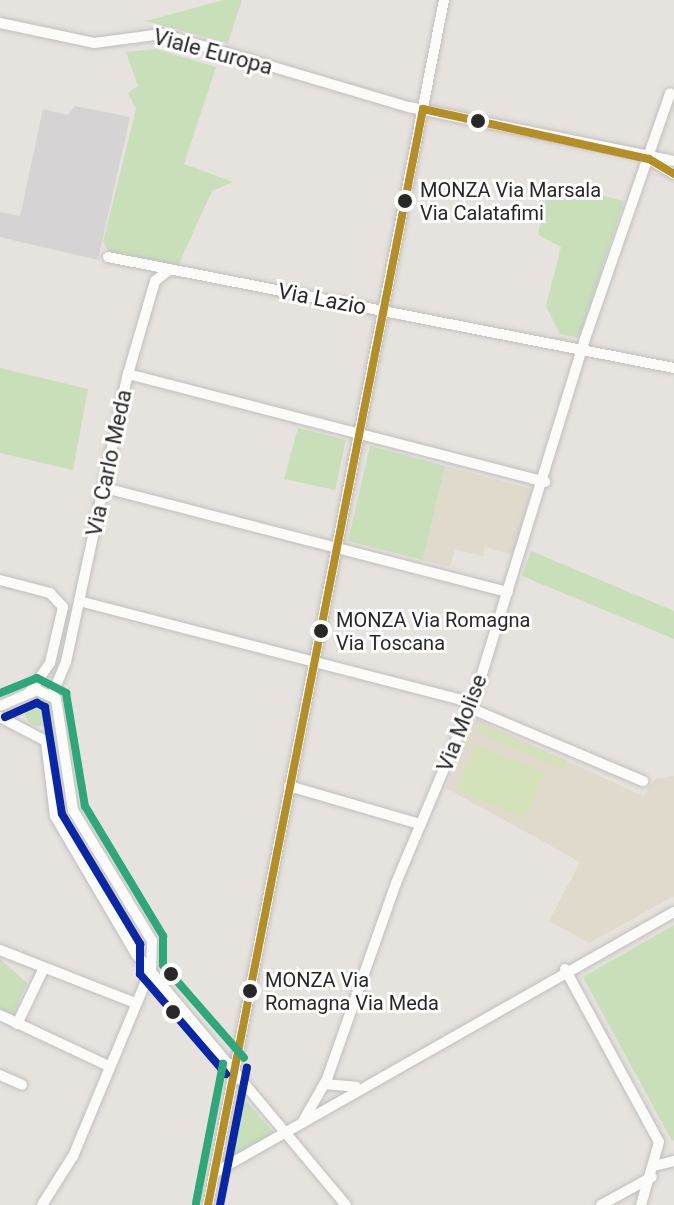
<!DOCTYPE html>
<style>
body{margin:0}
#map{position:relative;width:674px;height:1205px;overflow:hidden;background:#e6e2de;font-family:Roboto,sans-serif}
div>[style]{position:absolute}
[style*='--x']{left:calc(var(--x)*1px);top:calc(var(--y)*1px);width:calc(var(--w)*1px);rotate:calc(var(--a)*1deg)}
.industrial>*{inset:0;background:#d6d3d5}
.education>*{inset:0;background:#e0dacd}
.green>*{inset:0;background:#c9dfba}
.round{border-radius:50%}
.pitch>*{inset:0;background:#d3e2b8}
.roads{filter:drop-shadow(0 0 2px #c0bfbf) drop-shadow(0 0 2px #c0bfbf)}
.minor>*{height:10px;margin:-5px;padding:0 5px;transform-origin:5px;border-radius:5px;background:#fbfbfa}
.bus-1>*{height:8px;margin:-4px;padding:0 4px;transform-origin:4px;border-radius:4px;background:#b48f28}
.bus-2>*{height:8px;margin:-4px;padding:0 4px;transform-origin:4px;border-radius:4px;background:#0727a6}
.bus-3>*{height:8px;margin:-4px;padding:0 4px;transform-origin:4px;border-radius:4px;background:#2ea87a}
.dots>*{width:22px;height:22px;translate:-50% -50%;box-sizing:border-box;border:4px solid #fff;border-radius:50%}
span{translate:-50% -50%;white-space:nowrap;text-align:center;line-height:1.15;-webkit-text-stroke:6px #fff;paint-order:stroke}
.bus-label{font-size:20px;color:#282828}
.left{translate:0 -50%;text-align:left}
.street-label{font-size:22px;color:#282828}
</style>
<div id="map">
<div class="industrial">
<div style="clip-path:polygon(75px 106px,130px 117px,98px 260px,0 237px,0 212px,20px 216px,43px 109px,68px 115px)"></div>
</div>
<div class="education">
<div style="clip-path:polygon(445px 466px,532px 489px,513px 555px,485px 547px,483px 556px,455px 549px,450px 567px,423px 560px)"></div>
<div style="clip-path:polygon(474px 718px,643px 796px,656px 778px,674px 776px,674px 896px,589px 943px,549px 921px,580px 862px,446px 788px)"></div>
</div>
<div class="green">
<div style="clip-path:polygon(223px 0,242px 0,228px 43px,146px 21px)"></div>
<div style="clip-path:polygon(156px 49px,216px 67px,184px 164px,233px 182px,212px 191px,178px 266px,109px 252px,103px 242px,136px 109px,128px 93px,138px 86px,126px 52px)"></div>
<div style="clip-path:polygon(549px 183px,624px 201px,579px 338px,560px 334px,546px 306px,561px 247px,538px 235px)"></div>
<div style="clip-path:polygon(0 368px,88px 389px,73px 470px,0 453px)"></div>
<div style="clip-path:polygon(298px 428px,346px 440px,335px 490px,284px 479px)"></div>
<div style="clip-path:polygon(370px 446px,445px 466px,423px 560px,348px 541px)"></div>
<div style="clip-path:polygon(531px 551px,674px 611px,674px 639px,522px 576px)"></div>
<div class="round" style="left:25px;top:698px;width:28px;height:28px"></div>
<div style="clip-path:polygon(674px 925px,674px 1140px,672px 1141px,583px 977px)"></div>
<div style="clip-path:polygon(0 959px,27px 983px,13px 1015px,0 1010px)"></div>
<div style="clip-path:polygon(238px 1092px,274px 1133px,226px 1162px)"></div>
</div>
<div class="pitch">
<div style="clip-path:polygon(479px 724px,566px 761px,563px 769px,476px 732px)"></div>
<div style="clip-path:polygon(476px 745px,544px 773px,525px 818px,457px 790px)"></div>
</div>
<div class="roads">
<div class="minor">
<div style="--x:0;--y:23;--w:96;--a:12"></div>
<div style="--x:94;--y:43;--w:69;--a:-7.5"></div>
<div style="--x:162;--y:34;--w:258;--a:16.5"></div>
<div style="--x:409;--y:107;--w:270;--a:11.5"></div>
<div style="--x:649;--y:159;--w:29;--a:31"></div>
<div style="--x:108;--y:257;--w:577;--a:11.1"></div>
<div style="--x:128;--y:374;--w:431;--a:14.5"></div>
<div style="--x:105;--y:488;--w:416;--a:14.5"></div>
<div style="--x:0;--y:580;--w:52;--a:14.6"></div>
<div style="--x:50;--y:593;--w:19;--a:47"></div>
<div style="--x:63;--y:607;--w:57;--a:103.1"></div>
<div style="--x:50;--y:663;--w:35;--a:125"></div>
<div style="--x:79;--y:601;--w:406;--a:14.5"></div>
<div style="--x:52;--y:695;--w:36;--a:-67"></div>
<div style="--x:66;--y:662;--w:295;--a:-77.9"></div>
<div style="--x:128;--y:374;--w:97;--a:-73.8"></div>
<div style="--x:155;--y:281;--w:16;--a:-38"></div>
<div style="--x:0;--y:706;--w:40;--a:-23.4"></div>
<div style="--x:37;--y:690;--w:21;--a:25"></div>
<div style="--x:56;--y:699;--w:112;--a:81.3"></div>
<div style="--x:73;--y:810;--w:153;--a:58.9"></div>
<div style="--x:152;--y:941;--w:28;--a:92"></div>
<div style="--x:151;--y:969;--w:203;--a:112.6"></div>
<div style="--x:73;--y:1156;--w:58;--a:122.3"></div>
<div style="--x:470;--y:708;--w:188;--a:22.9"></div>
<div style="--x:0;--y:717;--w:52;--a:27.6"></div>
<div style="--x:46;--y:741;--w:76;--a:83.2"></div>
<div style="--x:55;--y:816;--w:160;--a:59.6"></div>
<div style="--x:136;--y:954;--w:327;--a:50.1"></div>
<div style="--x:289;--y:786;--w:136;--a:16.2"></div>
<div style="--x:0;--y:950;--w:145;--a:21.4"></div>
<div style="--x:565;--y:969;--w:197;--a:61.5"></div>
<div style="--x:659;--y:1142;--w:66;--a:105.9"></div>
<div style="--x:0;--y:1015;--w:120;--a:25.1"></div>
<div style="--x:17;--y:1024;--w:62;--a:-64.3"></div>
<div style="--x:0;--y:1075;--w:24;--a:24"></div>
<div style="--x:324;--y:1084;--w:32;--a:5"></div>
<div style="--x:302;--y:1123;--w:51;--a:-60.4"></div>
<div style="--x:327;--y:1079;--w:208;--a:-70.6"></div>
<div style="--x:396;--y:883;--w:209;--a:-67.2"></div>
<div style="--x:477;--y:690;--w:367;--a:-72.9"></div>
<div style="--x:585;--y:339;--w:260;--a:-70.9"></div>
<div style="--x:654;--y:1166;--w:21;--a:-14"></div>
<div style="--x:214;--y:1173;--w:529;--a:-29.57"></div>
<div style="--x:208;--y:1205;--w:1228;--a:-78.92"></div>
<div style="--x:601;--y:1205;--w:58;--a:-28.8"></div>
</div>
</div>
<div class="bus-1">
<div style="--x:423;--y:109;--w:231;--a:12.5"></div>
<div style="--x:649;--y:159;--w:29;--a:31"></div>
<div style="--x:208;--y:1205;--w:1117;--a:-78.9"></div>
</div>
<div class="bus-2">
<div style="--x:5;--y:717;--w:35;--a:-24"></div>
<div style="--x:37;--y:703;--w:9;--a:27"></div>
<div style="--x:45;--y:707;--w:108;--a:81"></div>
<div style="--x:62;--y:814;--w:152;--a:59"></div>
<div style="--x:140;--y:944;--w:30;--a:90"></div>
<div style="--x:140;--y:974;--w:132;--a:49.3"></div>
<div style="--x:220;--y:1205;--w:140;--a:-78.9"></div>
</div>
<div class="bus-3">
<div style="--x:0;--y:693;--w:40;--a:-22"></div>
<div style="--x:37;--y:678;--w:33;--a:27"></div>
<div style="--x:66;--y:693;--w:115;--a:80.5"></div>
<div style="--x:85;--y:806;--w:152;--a:59"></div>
<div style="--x:163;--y:936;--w:29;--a:90"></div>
<div style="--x:163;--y:965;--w:123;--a:48.9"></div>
<div style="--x:196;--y:1203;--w:142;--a:-79"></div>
</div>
<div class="dots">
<div style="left:478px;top:121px;background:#282828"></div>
<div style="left:405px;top:201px;background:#282828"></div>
<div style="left:321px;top:631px;background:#282828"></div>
<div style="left:171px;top:974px;background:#282828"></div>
<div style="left:250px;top:991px;background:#282828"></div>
<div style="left:173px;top:1012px;background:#282828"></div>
</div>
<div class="bus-label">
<span class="left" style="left:420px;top:202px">MONZA Via Marsala<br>Via Calatafimi</span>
<span class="left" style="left:336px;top:632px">MONZA Via Romagna<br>Via Toscana</span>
<span class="left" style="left:265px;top:992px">MONZA Via<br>Romagna Via Meda</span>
</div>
<div class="street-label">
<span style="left:213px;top:52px;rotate:15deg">Viale Europa</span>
<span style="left:322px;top:299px;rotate:11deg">Via Lazio</span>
<span style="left:109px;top:463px;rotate:-78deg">Via Carlo Meda</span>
<span style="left:462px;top:723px;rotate:-69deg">Via Molise</span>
</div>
</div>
